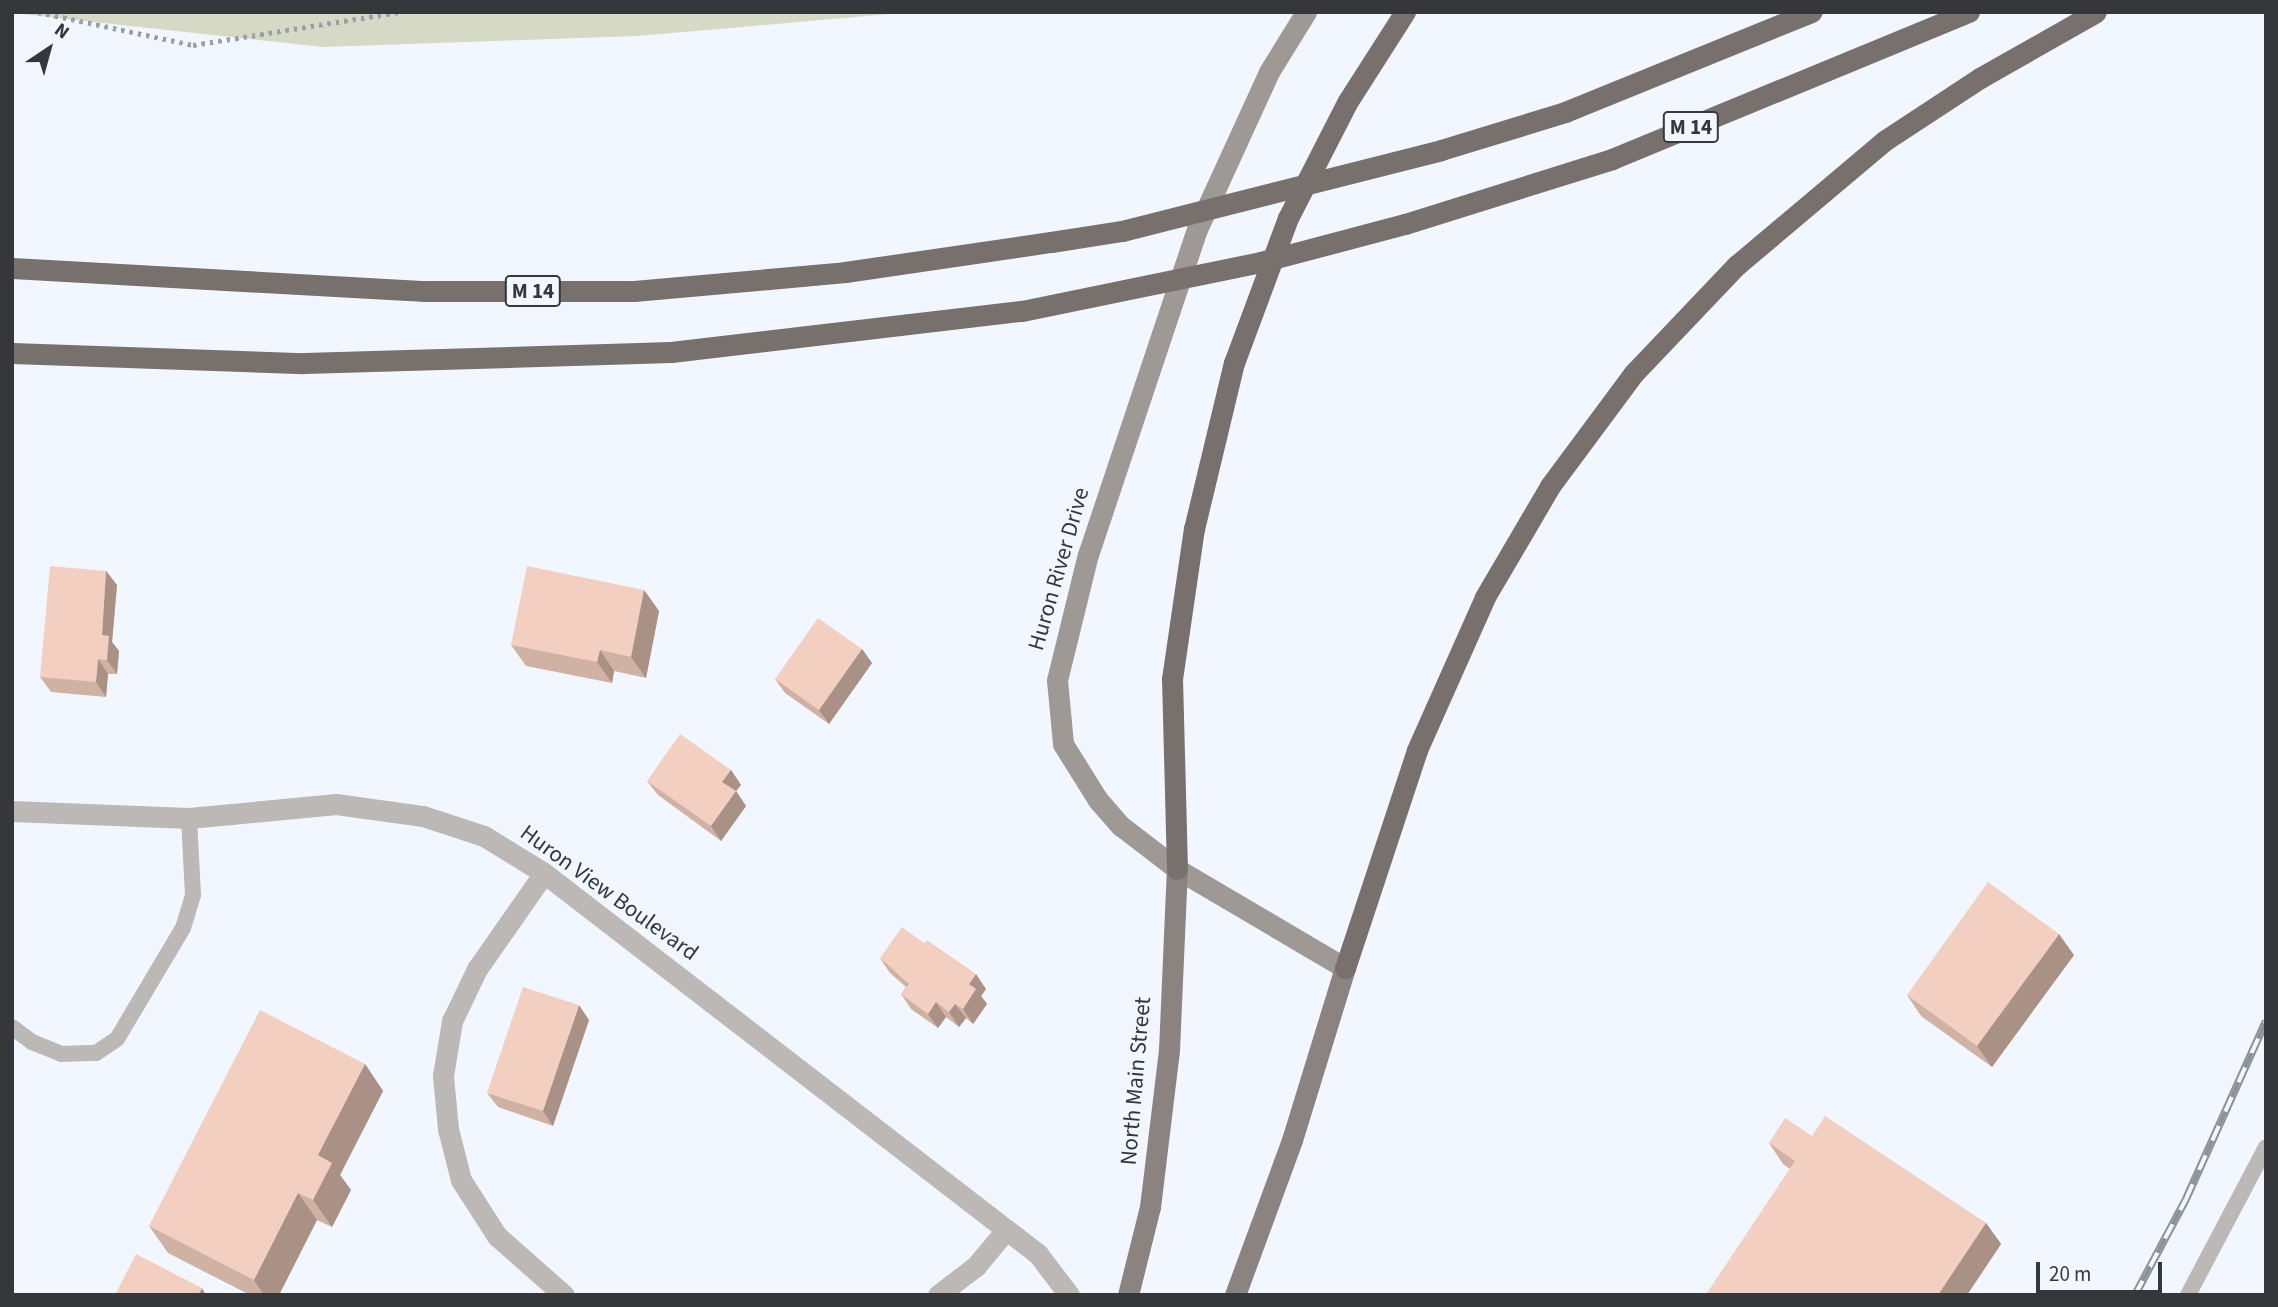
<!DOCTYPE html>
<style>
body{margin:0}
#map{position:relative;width:2278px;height:1307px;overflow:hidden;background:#f2f7ff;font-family:"Source Sans 3",sans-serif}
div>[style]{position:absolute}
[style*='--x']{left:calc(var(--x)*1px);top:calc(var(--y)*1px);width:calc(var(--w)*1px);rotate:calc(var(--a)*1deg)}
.green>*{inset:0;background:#d6d9c6}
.path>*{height:4.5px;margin-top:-2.25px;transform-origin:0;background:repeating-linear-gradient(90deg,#9c9fa5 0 3.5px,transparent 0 8.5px)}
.lane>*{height:16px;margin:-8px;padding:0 8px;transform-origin:8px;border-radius:8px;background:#bcb8b5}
.street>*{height:21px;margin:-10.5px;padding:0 10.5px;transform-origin:10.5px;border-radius:10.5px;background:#bcb8b5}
.secondary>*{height:21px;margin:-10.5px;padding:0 10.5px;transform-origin:10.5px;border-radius:10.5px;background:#9f9996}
.primary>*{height:21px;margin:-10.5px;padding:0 10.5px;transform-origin:10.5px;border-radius:10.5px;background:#8a837f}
.highway>*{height:21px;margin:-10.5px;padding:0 10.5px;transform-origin:10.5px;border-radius:10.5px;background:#78706c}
.rail>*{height:8px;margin-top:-4px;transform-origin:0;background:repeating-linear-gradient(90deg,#f2f7ff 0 16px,#8d9096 0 32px);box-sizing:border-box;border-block:2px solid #8d9096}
.highway-bridge>*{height:21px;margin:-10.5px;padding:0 10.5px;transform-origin:10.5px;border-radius:10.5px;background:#78706c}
.wall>*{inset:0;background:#d0b2a5}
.shaded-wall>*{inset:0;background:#a99186}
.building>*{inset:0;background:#f2cfc0}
span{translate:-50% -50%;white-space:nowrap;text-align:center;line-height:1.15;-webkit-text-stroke:5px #f2f7ff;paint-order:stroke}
.shield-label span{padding:2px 5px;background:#f2f7ff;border:2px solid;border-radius:5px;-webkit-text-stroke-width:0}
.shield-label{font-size:21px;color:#35373a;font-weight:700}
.street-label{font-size:23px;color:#35373a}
.frame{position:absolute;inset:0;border:14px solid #35373a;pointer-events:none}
.north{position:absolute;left:14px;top:14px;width:70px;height:70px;-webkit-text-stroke:5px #f2f7ff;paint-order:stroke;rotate:36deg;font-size:19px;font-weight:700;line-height:28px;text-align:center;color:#35373a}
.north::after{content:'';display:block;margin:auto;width:24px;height:32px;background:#35373a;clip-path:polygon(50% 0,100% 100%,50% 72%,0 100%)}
.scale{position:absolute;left:2036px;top:1262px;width:126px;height:32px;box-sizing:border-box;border:4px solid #35373a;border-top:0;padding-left:9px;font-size:21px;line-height:24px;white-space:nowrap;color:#35373a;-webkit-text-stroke:5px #f2f7ff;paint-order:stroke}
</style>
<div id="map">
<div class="green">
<div style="clip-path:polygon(913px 12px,638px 36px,323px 47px,12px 13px)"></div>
</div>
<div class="path">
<div style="--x:38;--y:12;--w:158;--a:12"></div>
<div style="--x:193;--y:45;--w:209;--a:-9.1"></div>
</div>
<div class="lane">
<div style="--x:12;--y:1027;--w:25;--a:37"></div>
<div style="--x:32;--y:1042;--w:31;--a:22"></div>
<div style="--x:61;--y:1054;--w:35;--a:-2"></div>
<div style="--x:96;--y:1053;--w:25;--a:-34"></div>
<div style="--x:117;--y:1039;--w:129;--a:-59.3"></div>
<div style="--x:183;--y:928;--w:34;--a:-73"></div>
<div style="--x:193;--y:895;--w:77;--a:-93"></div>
<div style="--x:2188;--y:1295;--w:167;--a:-62.2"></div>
</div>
<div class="street">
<div style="--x:12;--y:811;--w:177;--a:2.3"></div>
<div style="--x:189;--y:818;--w:148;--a:-5.4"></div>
<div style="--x:336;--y:804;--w:88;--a:7.9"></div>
<div style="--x:423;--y:816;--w:64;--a:18.2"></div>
<div style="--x:484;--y:836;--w:70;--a:31.7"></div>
<div style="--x:544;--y:873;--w:624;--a:37.64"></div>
<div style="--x:1038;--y:1254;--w:51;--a:52.9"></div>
<div style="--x:544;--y:873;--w:117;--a:124.9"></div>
<div style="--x:477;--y:969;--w:58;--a:115.7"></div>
<div style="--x:452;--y:1021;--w:56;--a:99.3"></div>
<div style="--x:443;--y:1076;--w:53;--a:84.6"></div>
<div style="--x:448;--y:1129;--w:53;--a:75.7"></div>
<div style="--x:461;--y:1180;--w:67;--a:57.3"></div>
<div style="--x:497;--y:1236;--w:89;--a:41.4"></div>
<div style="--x:938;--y:1295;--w:48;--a:-37.3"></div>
<div style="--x:976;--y:1266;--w:47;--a:-50.2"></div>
</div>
<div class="secondary">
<div style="--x:1306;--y:12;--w:70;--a:121.7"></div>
<div style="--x:1269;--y:72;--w:173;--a:114.6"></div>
<div style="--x:1197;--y:229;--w:343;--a:108.5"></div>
<div style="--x:1088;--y:554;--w:130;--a:103.8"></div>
<div style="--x:1057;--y:680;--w:64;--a:84.6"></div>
<div style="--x:1063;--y:744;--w:66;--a:58"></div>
<div style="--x:1098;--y:800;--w:35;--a:49"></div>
<div style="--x:1121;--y:826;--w:71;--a:37.5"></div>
<div style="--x:1177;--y:869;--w:195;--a:30.5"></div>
</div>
<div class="primary">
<div style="--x:1128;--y:1295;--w:91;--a:-76"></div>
<div style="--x:1150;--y:1207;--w:158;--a:-83.1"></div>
<div style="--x:1169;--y:1050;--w:181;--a:-87.5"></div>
<div style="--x:1235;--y:1295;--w:165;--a:-69.8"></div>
<div style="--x:1292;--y:1140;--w:180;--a:-72.9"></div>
</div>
<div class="highway">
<div style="--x:1441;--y:150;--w:130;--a:-17"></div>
<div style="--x:1565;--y:112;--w:266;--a:-22.1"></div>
<div style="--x:1405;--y:224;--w:217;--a:-17.4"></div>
<div style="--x:1612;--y:159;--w:386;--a:-22.4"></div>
<div style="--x:12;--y:268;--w:414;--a:3.2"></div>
<div style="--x:425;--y:291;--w:209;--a:0"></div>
<div style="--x:634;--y:291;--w:212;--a:-5.1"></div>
<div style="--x:845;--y:272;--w:208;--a:-8.3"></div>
<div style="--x:12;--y:353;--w:292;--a:2"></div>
<div style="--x:304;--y:363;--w:367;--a:-1.7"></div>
<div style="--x:671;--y:352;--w:353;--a:-6.7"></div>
<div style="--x:1177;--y:869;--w:190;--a:-91.5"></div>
<div style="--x:1172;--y:679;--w:152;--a:-81.7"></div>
<div style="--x:1194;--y:529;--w:171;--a:-76.5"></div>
<div style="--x:1234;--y:363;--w:155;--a:-69.6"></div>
<div style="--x:1288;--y:218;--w:131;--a:-62.9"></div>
<div style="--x:1348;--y:101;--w:106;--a:-57.4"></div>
<div style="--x:1345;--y:968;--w:230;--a:-71.7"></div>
<div style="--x:1417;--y:750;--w:167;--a:-66"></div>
<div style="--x:1485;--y:597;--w:129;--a:-59.6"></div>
<div style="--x:1550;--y:486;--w:141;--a:-53.4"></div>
<div style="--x:1634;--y:373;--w:149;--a:-46.4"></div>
<div style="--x:1737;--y:265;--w:192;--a:-40.1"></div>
<div style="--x:1884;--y:141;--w:115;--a:-33.3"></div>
<div style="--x:1980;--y:78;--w:133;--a:-29.6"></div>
</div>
<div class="rail">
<div style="--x:2135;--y:1295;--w:109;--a:-62"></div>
<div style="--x:2186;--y:1199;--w:195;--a:-65.8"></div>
</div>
<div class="highway-bridge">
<div style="--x:1051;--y:242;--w:72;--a:-8.8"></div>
<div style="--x:1122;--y:231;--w:329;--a:-14.2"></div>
<div style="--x:1022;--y:311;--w:244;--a:-11.6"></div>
<div style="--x:1261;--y:262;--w:149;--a:-14.8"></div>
</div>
<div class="wall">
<div style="clip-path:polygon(106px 571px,117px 585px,112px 642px,119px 651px,117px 674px,108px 674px,106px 697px,51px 692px,40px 677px)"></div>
<div style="clip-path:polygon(644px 590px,659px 611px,646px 678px,614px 671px,612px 683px,526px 666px,511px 645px)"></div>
<div style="clip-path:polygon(862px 649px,872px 663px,829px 724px,785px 693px,775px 679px)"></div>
<div style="clip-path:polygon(731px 770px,741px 785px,736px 791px,746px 806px,721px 841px,658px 795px,647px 781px)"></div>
<div style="clip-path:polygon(2074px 955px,1992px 1067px,1921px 1016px,1907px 995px)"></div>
<div style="clip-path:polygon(880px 958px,986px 989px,981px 996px,987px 1004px,973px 1024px,966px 1018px,959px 1027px,946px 1017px,938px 1028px,911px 1009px,901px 994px,906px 987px,890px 973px)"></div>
<div style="clip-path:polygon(589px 1020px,553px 1126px,498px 1107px,487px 1093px)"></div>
<div style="clip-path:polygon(365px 1064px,383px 1091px,340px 1175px,351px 1190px,332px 1227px,317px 1220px,279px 1295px,250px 1295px,168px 1253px,149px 1226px)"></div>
<div style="clip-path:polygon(1812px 1136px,1986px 1223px,2001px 1244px,1967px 1295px,1706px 1295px,1790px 1169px,1783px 1164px,1769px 1143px)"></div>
</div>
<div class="shaded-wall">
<div style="clip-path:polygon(106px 571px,117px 585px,112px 642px,119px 651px,117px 674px,107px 660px,102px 635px)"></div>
<div style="clip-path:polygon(644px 590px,659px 611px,646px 678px,631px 657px)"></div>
<div style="clip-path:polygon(862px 649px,872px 663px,829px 724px,819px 710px)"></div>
<div style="clip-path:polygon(600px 650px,614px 671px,612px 683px,597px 662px)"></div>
<div style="clip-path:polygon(98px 659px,108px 674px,106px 697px,96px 682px)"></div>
<div style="clip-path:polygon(731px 770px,741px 785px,736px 791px,746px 806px,721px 841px,711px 826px,722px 782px)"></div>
<div style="clip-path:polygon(2059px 934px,2074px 955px,1992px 1067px,1977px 1046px)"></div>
<div style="clip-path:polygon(976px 974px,986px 989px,981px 996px,987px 1004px,973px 1024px,963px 1009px,969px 984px)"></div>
<div style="clip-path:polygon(936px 1002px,946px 1017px,938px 1028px,928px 1014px)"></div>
<div style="clip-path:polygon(955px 1004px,966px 1018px,959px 1027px,949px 1012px)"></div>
<div style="clip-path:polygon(579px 1005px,589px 1020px,553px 1126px,543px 1111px)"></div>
<div style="clip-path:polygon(365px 1064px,383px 1091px,340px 1175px,351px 1190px,332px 1227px,313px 1200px,318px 1155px)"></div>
<div style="clip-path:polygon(298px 1193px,317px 1220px,279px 1295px,264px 1295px,254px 1280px)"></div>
<div style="clip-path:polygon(1986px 1223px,2001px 1244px,1967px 1295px,1938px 1295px)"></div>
<div style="clip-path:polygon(202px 1288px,206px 1295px,198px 1295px)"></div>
</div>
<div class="building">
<div style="clip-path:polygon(50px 566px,106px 571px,102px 635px,109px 636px,107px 660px,98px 659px,96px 682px,40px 677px)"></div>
<div style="clip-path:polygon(527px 566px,644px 590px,631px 657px,600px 650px,597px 662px,511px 645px)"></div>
<div style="clip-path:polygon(818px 618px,862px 649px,819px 710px,775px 679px)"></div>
<div style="clip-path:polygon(680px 734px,731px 770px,722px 782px,736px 791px,711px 826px,647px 781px)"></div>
<div style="clip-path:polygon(1988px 882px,2059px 934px,1977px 1046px,1907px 995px)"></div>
<div style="clip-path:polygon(902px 927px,924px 943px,927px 940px,976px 974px,969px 984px,976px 989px,963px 1009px,955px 1004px,949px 1012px,936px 1002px,928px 1014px,901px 994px,909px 984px,880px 958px)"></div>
<div style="clip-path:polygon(523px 987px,579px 1005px,543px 1111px,487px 1093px)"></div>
<div style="clip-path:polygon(260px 1010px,365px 1064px,318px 1155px,332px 1163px,313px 1200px,298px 1193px,254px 1280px,149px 1226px)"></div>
<div style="clip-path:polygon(1825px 1116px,1986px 1223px,1938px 1295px,1706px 1295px,1795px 1161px,1769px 1143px,1785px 1118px,1812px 1136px)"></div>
<div style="clip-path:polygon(136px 1254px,202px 1288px,198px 1295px,115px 1295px)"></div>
</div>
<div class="shield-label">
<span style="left:1691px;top:127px">M 14</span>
<span style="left:533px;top:291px">M 14</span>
</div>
<div class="street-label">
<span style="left:1059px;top:569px;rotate:-74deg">Huron River Drive</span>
<span style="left:609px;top:893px;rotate:36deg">Huron View Boulevard</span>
<span style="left:1136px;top:1081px;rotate:-85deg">North Main Street</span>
</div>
<div class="frame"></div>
<div class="north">N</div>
<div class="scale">20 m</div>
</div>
